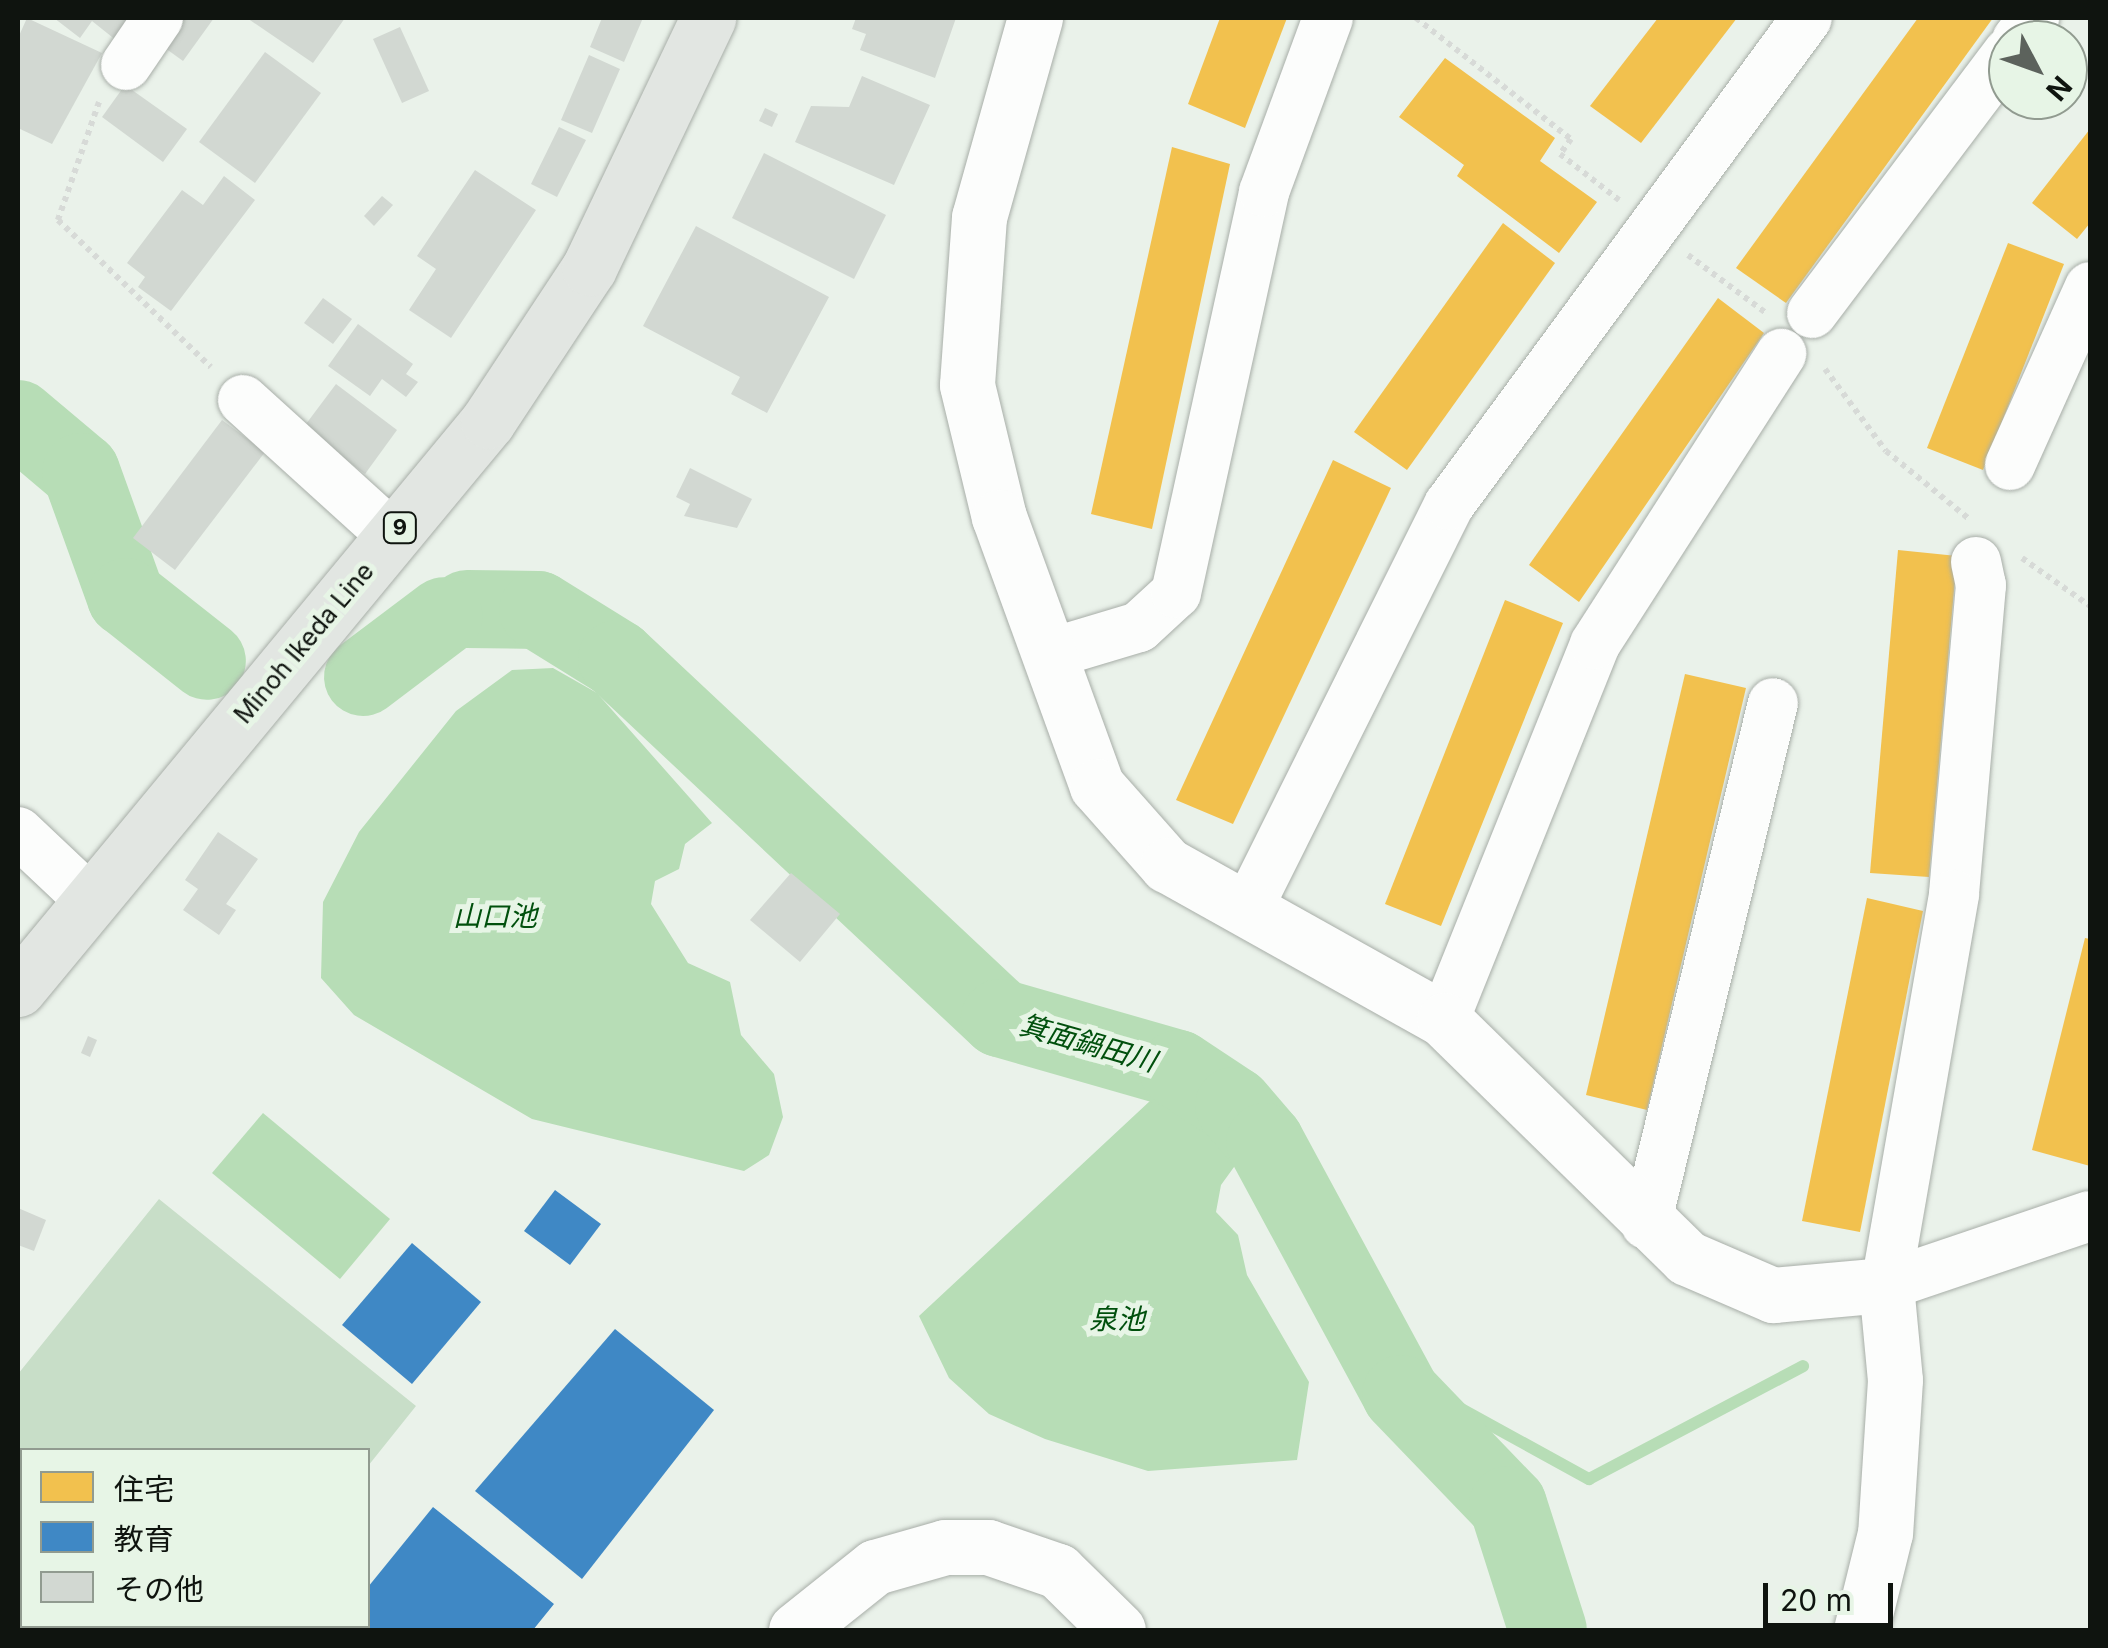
<!DOCTYPE html>
<meta charset="utf-8">
<style>
body{margin:0}
#map{position:relative;width:2108px;height:1648px;overflow:hidden;background:#eaf2ea;font-family:Inter,"Noto Sans JP",sans-serif}
div>[style]{position:absolute}
[style*='--x']{left:calc(var(--x)*1px);top:calc(var(--y)*1px);width:calc(var(--w)*1px);rotate:calc(var(--a)*1deg)}
.green>*{inset:0;background:#c8dec8}
.water>*{inset:0;background:#b7ddb6}
.homes>*{inset:0;background:#f2c14e}
.schools>*{inset:0;background:#3f88c5}
.stream>*{height:12px;margin:-6px;padding:0 6px;transform-origin:6px;border-radius:6px;background:#b7ddb6}
.river>*{height:78px;margin:-39px;padding:0 39px;transform-origin:39px;border-radius:39px;background:#b7ddb6}
.building>*{inset:0;background:#d2d8d2}
.path>*{height:6px;margin-top:-3px;transform-origin:0;background:repeating-linear-gradient(90deg,#d7dad7 0 5px,transparent 0 10px)}
.roads{filter:drop-shadow(0 0 2px #a8aea8) drop-shadow(0 0 2px #a8aea8)}
.street>*{height:50px;margin:-25px;padding:0 25px;transform-origin:25px;border-radius:25px;background:#fcfdfc}
.secondary>*{height:55px;margin:-27.5px;padding:0 27.5px;transform-origin:27.5px;border-radius:27.5px;background:#fcfdfc}
.primary>*{height:55px;margin:-27.5px;padding:0 27.5px;transform-origin:27.5px;border-radius:27.5px;background:#e2e6e2}
span{translate:-50% -50%;white-space:nowrap;text-align:center;line-height:1.15;-webkit-text-stroke:10px #e7f5e6;paint-order:stroke}
.shield-label span{padding:2px 8px;background:#e7f5e6;border:2px solid;border-radius:8px;-webkit-text-stroke-width:0}
.shield-label{font-size:22px;color:#0f140f;font-weight:700}
.street-label{font-size:25px;color:#0f140f}
.water-label{font-size:28px;color:#01500d;font-style:italic}
.frame{position:absolute;inset:0;border:20px solid #0f140f;pointer-events:none}
.legend{position:absolute;left:20px;top:1448px;width:350px;height:180px;box-sizing:border-box;background:#e7f5e6;border:2px solid #919b90;margin:0;padding:12px 18px;list-style:none;font-size:30px;color:#0f140f}
.legend li{display:flex;align-items:center;gap:20px;height:50px}
.legend b{width:50px;border:2px solid #919b90}
.north{position:absolute;left:1988px;top:20px;width:100px;height:100px;box-sizing:border-box;background:#e7f5e6;border:2px solid #919b90;border-radius:50%;rotate:131deg;font-size:28px;font-weight:700;line-height:40px;text-align:center;color:#0f140f}
.north::after{content:'';display:block;margin:auto;width:35px;height:45px;background:#5c625c;clip-path:polygon(50% 0,100% 100%,50% 72%,0 100%)}
.scale{position:absolute;left:1763px;top:1583px;width:130px;height:45px;box-sizing:border-box;border:5px solid #0f140f;border-top:0;padding-left:12px;font-size:30px;line-height:35px;white-space:nowrap;color:#0f140f;-webkit-text-stroke:8px #e7f5e6;paint-order:stroke}
</style>
<div id="map">
<div class="green">
<div style="clip-path:polygon(159px 1199px,416px 1406px,368px 1466px,368px 1450px,22px 1450px,22px 1626px,239px 1626px,18px 1630px,18px 1374px)"></div>
</div>
<div class="water">
<div style="clip-path:polygon(553px 668px,597px 693px,712px 823px,685px 844px,679px 869px,655px 881px,651px 904px,688px 963px,730px 982px,741px 1035px,774px 1074px,783px 1117px,769px 1155px,744px 1171px,532px 1119px,354px 1015px,321px 978px,323px 902px,359px 832px,456px 711px,512px 670px)"></div>
<div style="clip-path:polygon(1151px 1100px,1208px 1124px,1242px 1156px,1221px 1185px,1216px 1212px,1238px 1235px,1247px 1275px,1309px 1382px,1297px 1460px,1148px 1471px,1045px 1439px,989px 1414px,949px 1378px,919px 1316px)"></div>
<div style="clip-path:polygon(263px 1113px,390px 1219px,340px 1279px,212px 1173px)"></div>
</div>
<div class="homes">
<div style="clip-path:polygon(1220px 18px,1287px 18px,1245px 128px,1188px 104px)"></div>
<div style="clip-path:polygon(1658px 18px,1737px 18px,1641px 143px,1590px 106px)"></div>
<div style="clip-path:polygon(1918px 18px,1993px 18px,1786px 303px,1736px 268px)"></div>
<div style="clip-path:polygon(1445px 58px,1555px 138px,1540px 161px,1597px 202px,1559px 253px,1457px 176px,1464px 165px,1399px 117px)"></div>
<div style="clip-path:polygon(2090px 129px,2090px 223px,2077px 239px,2032px 203px)"></div>
<div style="clip-path:polygon(1172px 147px,1230px 164px,1152px 529px,1091px 514px)"></div>
<div style="clip-path:polygon(1503px 223px,1555px 263px,1407px 470px,1354px 432px)"></div>
<div style="clip-path:polygon(2008px 243px,2064px 264px,1983px 470px,1927px 448px)"></div>
<div style="clip-path:polygon(1718px 298px,1764px 333px,1579px 602px,1529px 565px)"></div>
<div style="clip-path:polygon(1333px 460px,1391px 488px,1233px 824px,1176px 800px)"></div>
<div style="clip-path:polygon(1898px 550px,1957px 556px,1929px 877px,1870px 873px)"></div>
<div style="clip-path:polygon(1505px 600px,1563px 623px,1441px 926px,1385px 904px)"></div>
<div style="clip-path:polygon(1685px 674px,1746px 688px,1647px 1110px,1586px 1095px)"></div>
<div style="clip-path:polygon(1867px 898px,1923px 911px,1860px 1232px,1802px 1221px)"></div>
<div style="clip-path:polygon(2085px 938px,2090px 939px,2090px 1166px,2032px 1150px)"></div>
</div>
<div class="schools">
<div style="clip-path:polygon(555px 1190px,601px 1224px,570px 1265px,524px 1231px)"></div>
<div style="clip-path:polygon(412px 1243px,481px 1302px,412px 1384px,342px 1325px)"></div>
<div style="clip-path:polygon(615px 1329px,714px 1410px,582px 1579px,475px 1491px)"></div>
<div style="clip-path:polygon(433px 1507px,554px 1604px,533px 1630px,332px 1630px,368px 1626px,368px 1587px)"></div>
</div>
<div class="stream">
<div style="--x:1385;--y:1367;--w:233;--a:28.8"></div>
<div style="--x:1589;--y:1479;--w:242;--a:-27.8"></div>
</div>
<div class="river">
<div style="--x:18;--y:419;--w:82;--a:40.1"></div>
<div style="--x:81;--y:472;--w:133;--a:70.2"></div>
<div style="--x:126;--y:597;--w:103;--a:38.3"></div>
<div style="--x:467;--y:609;--w:71;--a:0.8"></div>
<div style="--x:538;--y:610;--w:93;--a:31.8"></div>
<div style="--x:617;--y:659;--w:525;--a:43.15"></div>
<div style="--x:1000;--y:1018;--w:185;--a:16"></div>
<div style="--x:1178;--y:1069;--w:67;--a:33.5"></div>
<div style="--x:1234;--y:1106;--w:48;--a:49.3"></div>
<div style="--x:1265;--y:1142;--w:286;--a:61.6"></div>
<div style="--x:1401;--y:1394;--w:154;--a:46.1"></div>
<div style="--x:1508;--y:1505;--w:131;--a:72.3"></div>
<div style="--x:363;--y:677;--w:101;--a:-37"></div>
</div>
<div class="building">
<div style="clip-path:polygon(27px 18px,102px 53px,52px 144px,18px 128px,18px 38px)"></div>
<div style="clip-path:polygon(54px 18px,144px 18px,122px 45px,92px 21px,80px 38px)"></div>
<div style="clip-path:polygon(168px 18px,214px 18px,183px 61px,165px 48px)"></div>
<div style="clip-path:polygon(247px 18px,345px 18px,313px 63px)"></div>
<div style="clip-path:polygon(602px 18px,643px 18px,624px 62px,590px 47px)"></div>
<div style="clip-path:polygon(856px 18px,956px 18px,935px 78px,860px 50px,866px 34px,852px 29px)"></div>
<div style="clip-path:polygon(400px 27px,429px 91px,402px 103px,373px 39px)"></div>
<div style="clip-path:polygon(265px 52px,321px 93px,255px 183px,199px 142px)"></div>
<div style="clip-path:polygon(589px 55px,620px 69px,592px 133px,561px 120px)"></div>
<div style="clip-path:polygon(862px 76px,930px 105px,894px 185px,795px 142px,811px 106px,849px 107px)"></div>
<div style="clip-path:polygon(125px 85px,187px 129px,163px 162px,102px 117px)"></div>
<div style="clip-path:polygon(765px 108px,778px 114px,772px 127px,759px 121px)"></div>
<div style="clip-path:polygon(559px 127px,586px 140px,557px 197px,531px 184px)"></div>
<div style="clip-path:polygon(764px 153px,886px 215px,854px 279px,732px 218px)"></div>
<div style="clip-path:polygon(475px 170px,536px 210px,451px 338px,409px 310px,436px 269px,417px 256px)"></div>
<div style="clip-path:polygon(224px 176px,255px 200px,171px 311px,138px 287px,145px 277px,127px 263px,182px 190px,203px 205px)"></div>
<div style="clip-path:polygon(382px 196px,393px 205px,374px 226px,364px 216px)"></div>
<div style="clip-path:polygon(696px 226px,829px 297px,767px 413px,731px 394px,740px 377px,643px 326px)"></div>
<div style="clip-path:polygon(323px 298px,352px 319px,333px 344px,304px 323px)"></div>
<div style="clip-path:polygon(358px 324px,413px 364px,406px 374px,418px 382px,406px 397px,382px 379px,370px 396px,328px 366px)"></div>
<div style="clip-path:polygon(336px 384px,397px 430px,365px 474px,303px 428px)"></div>
<div style="clip-path:polygon(222px 420px,265px 452px,175px 570px,133px 538px)"></div>
<div style="clip-path:polygon(690px 468px,752px 499px,737px 528px,684px 516px,690px 504px,676px 497px)"></div>
<div style="clip-path:polygon(218px 832px,258px 859px,226px 904px,236px 910px,219px 935px,183px 910px,198px 889px,185px 880px)"></div>
<div style="clip-path:polygon(791px 873px,840px 914px,800px 962px,750px 920px)"></div>
<div style="clip-path:polygon(88px 1036px,97px 1040px,90px 1057px,81px 1053px)"></div>
<div style="clip-path:polygon(18px 1208px,46px 1220px,34px 1251px,18px 1245px)"></div>
</div>
<div class="path">
<div style="--x:1416;--y:18;--w:197;--a:38"></div>
<div style="--x:1571;--y:139;--w:19;--a:126"></div>
<div style="--x:1560;--y:154;--w:75;--a:37.9"></div>
<div style="--x:99;--y:102;--w:125;--a:109.2"></div>
<div style="--x:58;--y:220;--w:212;--a:43.9"></div>
<div style="--x:1688;--y:255;--w:97;--a:36.6"></div>
<div style="--x:1825;--y:369;--w:102;--a:53.4"></div>
<div style="--x:1886;--y:451;--w:106;--a:39.3"></div>
<div style="--x:2022;--y:558;--w:83;--a:35.2"></div>
</div>
<div class="roads">
<div class="street">
<div style="--x:2017;--y:40;--w:28;--a:-52"></div>
<div style="--x:126;--y:65;--w:57;--a:-55.8"></div>
<div style="--x:1812;--y:313;--w:326;--a:-53"></div>
<div style="--x:243;--y:400;--w:202;--a:42.2"></div>
<div style="--x:2010;--y:465;--w:195;--a:-65.8"></div>
<div style="--x:1976;--y:562;--w:24;--a:78"></div>
<div style="--x:1981;--y:585;--w:311;--a:95"></div>
<div style="--x:1954;--y:895;--w:396;--a:99.9"></div>
<div style="--x:1886;--y:1285;--w:215;--a:-18.7"></div>
<div style="--x:1049;--y:654;--w:94;--a:-16.7"></div>
<div style="--x:1139;--y:627;--w:50;--a:-42.6"></div>
<div style="--x:1176;--y:593;--w:411;--a:-77.6"></div>
<div style="--x:1264;--y:192;--w:185;--a:-69.8"></div>
<div style="--x:18;--y:832;--w:99;--a:43.4"></div>
<div style="--x:1247;--y:910;--w:453;--a:-63.5"></div>
<div style="--x:1449;--y:505;--w:604;--a:-53.68"></div>
<div style="--x:1444;--y:1020;--w:405;--a:-68.1"></div>
<div style="--x:1595;--y:644;--w:345;--a:-57.3"></div>
<div style="--x:1646;--y:1224;--w:536;--a:-76.3"></div>
</div>
<div class="secondary">
<div style="--x:1035;--y:18;--w:207;--a:105.7"></div>
<div style="--x:979;--y:217;--w:168;--a:94.1"></div>
<div style="--x:967;--y:385;--w:136;--a:76.4"></div>
<div style="--x:999;--y:517;--w:286;--a:70"></div>
<div style="--x:1097;--y:786;--w:106;--a:48.5"></div>
<div style="--x:1167;--y:865;--w:317;--a:29.2"></div>
<div style="--x:1444;--y:1020;--w:340;--a:44.4"></div>
<div style="--x:1687;--y:1258;--w:94;--a:23.3"></div>
<div style="--x:1773;--y:1295;--w:113;--a:-5.1"></div>
<div style="--x:1886;--y:1285;--w:95;--a:84.6"></div>
<div style="--x:1895;--y:1380;--w:153;--a:93.7"></div>
<div style="--x:1885;--y:1533;--w:100;--a:103.9"></div>
<div style="--x:796;--y:1630;--w:101;--a:-38.6"></div>
<div style="--x:875;--y:1567;--w:73;--a:-15.9"></div>
<div style="--x:945;--y:1547;--w:43;--a:0"></div>
<div style="--x:988;--y:1547;--w:74;--a:18.9"></div>
<div style="--x:1058;--y:1571;--w:84;--a:44.5"></div>
</div>
<div class="primary">
<div style="--x:18;--y:989;--w:737;--a:-50.39"></div>
<div style="--x:488;--y:421;--w:183;--a:-56.6"></div>
<div style="--x:589;--y:268;--w:277;--a:-64.5"></div>
</div>
</div>
<div class="shield-label">
<span style="left:400px;top:528px">9</span>
</div>
<div class="street-label">
<span style="left:304px;top:643px;rotate:-50deg">Minoh Ikeda Line</span>
</div>
<div class="water-label">
<span style="left:495px;top:916px">山口池</span>
<span style="left:1088px;top:1043px;rotate:16deg">箕面鍋田川</span>
<span style="left:1117px;top:1319px">泉池</span>
</div>
<div class="frame"></div>
<ul class="legend">
<li><b style="height:28px;background:#f2c14e"></b>住宅</li>
<li><b style="height:28px;background:#3f88c5"></b>教育</li>
<li><b style="height:28px;background:#d2d8d2"></b>その他</li>
</ul>
<div class="north">N</div>
<div class="scale">20 m</div>
</div>
